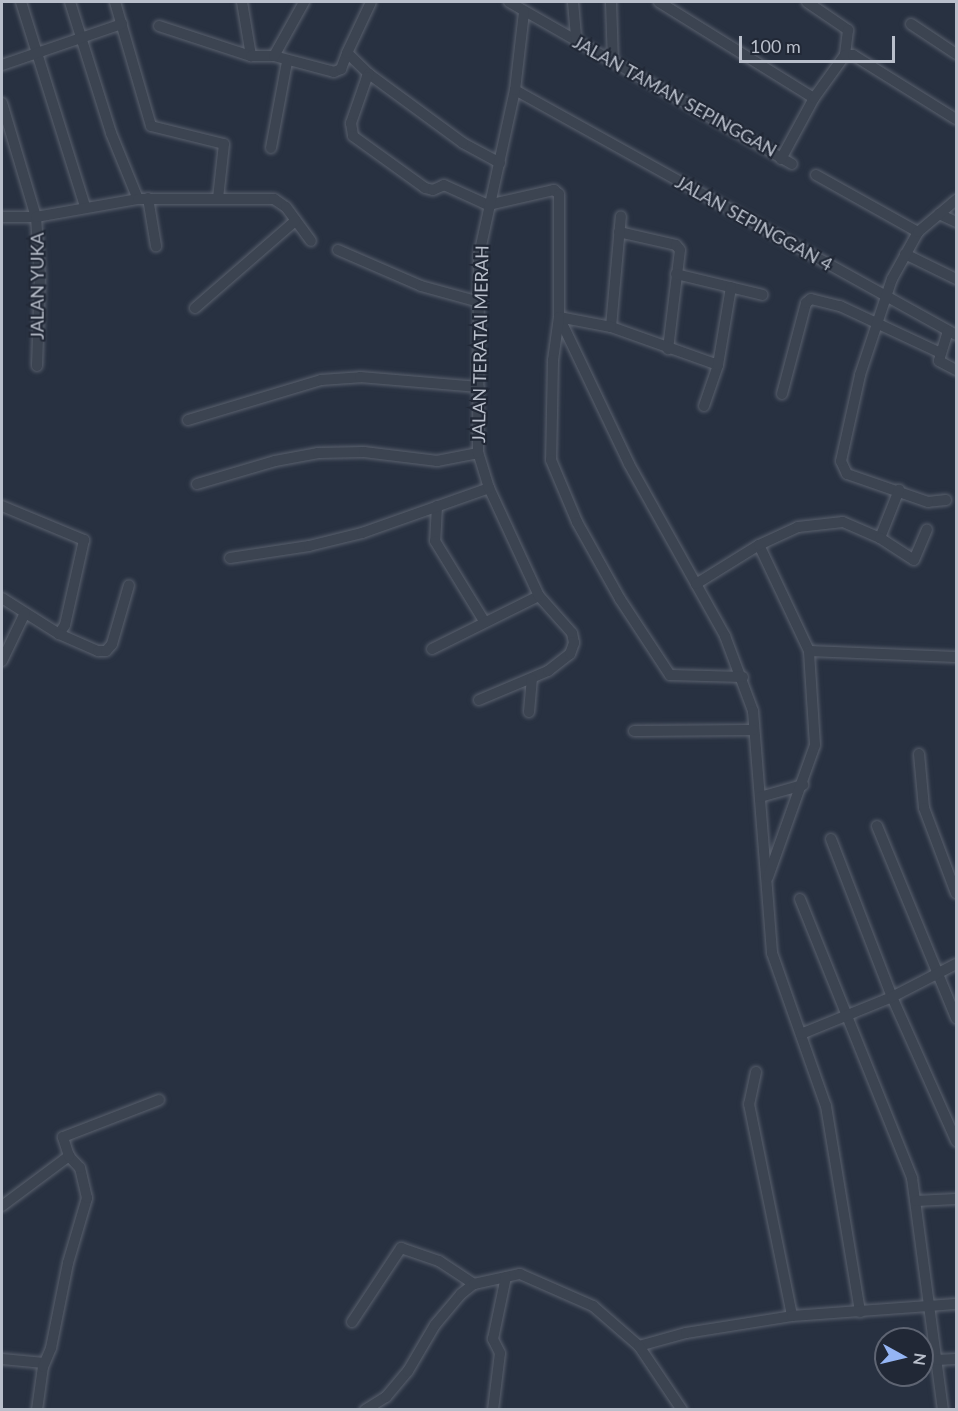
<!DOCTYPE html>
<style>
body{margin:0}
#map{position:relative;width:958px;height:1411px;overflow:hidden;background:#283141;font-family:Lato,sans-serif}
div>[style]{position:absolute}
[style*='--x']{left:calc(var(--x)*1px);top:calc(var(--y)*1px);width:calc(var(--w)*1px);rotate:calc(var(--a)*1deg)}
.roads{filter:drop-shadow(0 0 2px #5a616e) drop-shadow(0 0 2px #5a616e)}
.street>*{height:10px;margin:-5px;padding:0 5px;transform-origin:5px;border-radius:5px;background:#3c4451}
span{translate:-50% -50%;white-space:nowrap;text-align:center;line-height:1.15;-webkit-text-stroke:4.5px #212836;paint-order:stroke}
.street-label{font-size:18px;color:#b9bfcb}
.frame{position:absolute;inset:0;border:3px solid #b9bfcb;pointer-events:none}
.north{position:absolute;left:874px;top:1327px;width:60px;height:60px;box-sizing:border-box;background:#212836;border:2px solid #5e6472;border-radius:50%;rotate:98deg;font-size:16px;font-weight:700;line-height:24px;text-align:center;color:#b9bfcb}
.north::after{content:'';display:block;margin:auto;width:21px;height:27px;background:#95b5f4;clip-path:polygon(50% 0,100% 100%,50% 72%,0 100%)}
.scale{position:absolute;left:739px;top:36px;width:156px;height:27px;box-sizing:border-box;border:3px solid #b9bfcb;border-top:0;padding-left:8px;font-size:18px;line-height:21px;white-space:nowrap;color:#b9bfcb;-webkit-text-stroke:4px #212836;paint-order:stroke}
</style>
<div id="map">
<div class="roads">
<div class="street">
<div style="--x:21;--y:2;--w:214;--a:72.6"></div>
<div style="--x:70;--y:2;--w:137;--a:72.6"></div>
<div style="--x:111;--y:133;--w:71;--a:67.8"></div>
<div style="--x:115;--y:2;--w:129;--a:73.8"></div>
<div style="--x:151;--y:126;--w:75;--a:13.9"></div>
<div style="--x:224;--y:144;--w:54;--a:96.3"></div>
<div style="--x:242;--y:2;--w:55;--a:80.5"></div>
<div style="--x:509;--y:2;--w:326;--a:29.8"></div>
<div style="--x:573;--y:2;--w:38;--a:85"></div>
<div style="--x:611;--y:2;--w:59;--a:88.1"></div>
<div style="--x:659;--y:2;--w:182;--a:31.8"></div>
<div style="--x:807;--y:2;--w:50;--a:34.3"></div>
<div style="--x:848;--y:30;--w:25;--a:97"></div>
<div style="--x:911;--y:24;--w:54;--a:33.7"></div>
<div style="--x:159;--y:26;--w:97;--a:18.1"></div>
<div style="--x:251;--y:56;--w:23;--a:0"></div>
<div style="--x:274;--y:56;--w:62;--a:14.9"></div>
<div style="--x:334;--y:72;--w:8;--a:-23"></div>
<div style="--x:341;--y:69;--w:17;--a:-69"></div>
<div style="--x:274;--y:56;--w:62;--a:-60.9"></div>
<div style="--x:2;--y:65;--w:127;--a:-18.9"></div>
<div style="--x:369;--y:74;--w:30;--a:-136"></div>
<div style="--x:347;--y:53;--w:56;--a:-64.8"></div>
<div style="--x:515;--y:90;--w:504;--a:29.05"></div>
<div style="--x:2;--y:103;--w:119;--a:73.4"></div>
<div style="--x:36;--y:217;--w:59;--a:86.1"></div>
<div style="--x:40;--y:276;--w:90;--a:91.9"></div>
<div style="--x:271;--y:148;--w:87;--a:-79.5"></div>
<div style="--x:781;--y:159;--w:69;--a:-61.6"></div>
<div style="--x:814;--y:98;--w:53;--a:-54.2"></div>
<div style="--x:845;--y:55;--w:8;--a:0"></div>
<div style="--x:853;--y:55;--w:121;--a:31.9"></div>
<div style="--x:500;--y:163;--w:42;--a:-151.6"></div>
<div style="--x:463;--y:143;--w:117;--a:-143.7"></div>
<div style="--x:369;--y:74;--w:4;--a:124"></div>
<div style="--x:367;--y:77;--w:49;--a:109.2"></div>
<div style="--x:351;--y:123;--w:13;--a:81"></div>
<div style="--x:353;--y:136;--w:89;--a:35.8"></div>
<div style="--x:425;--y:188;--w:8;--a:14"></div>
<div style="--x:433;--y:190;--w:12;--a:-24"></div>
<div style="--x:444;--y:185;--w:48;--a:24.4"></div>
<div style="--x:488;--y:205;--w:68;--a:-12.8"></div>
<div style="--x:554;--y:190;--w:6;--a:39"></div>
<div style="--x:559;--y:194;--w:123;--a:90"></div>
<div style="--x:559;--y:317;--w:163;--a:64.5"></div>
<div style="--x:629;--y:464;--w:197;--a:60.8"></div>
<div style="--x:725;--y:636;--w:80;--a:69.5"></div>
<div style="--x:753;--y:711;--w:243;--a:85.5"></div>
<div style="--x:772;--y:953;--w:162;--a:70.6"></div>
<div style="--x:826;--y:1106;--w:209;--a:80.6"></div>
<div style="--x:816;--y:175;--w:117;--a:29.2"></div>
<div style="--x:148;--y:198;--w:49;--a:80.5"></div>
<div style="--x:939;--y:214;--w:19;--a:25"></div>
<div style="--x:2;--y:217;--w:34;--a:0"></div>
<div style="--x:36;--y:217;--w:104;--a:-10"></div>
<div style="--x:138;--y:199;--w:136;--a:0"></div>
<div style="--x:274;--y:199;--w:14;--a:34"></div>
<div style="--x:286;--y:207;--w:42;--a:53.7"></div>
<div style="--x:619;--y:232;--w:58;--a:12.8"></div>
<div style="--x:676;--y:245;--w:6;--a:51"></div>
<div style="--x:680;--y:250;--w:100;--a:96.9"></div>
<div style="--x:338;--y:250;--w:90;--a:23.4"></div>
<div style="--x:421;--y:286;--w:60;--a:15.4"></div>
<div style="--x:905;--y:254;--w:57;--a:26.1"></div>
<div style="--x:676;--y:274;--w:89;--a:13.6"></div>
<div style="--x:195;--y:308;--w:133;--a:-41"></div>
<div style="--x:611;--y:327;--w:111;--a:-84.9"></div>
<div style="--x:948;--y:331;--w:31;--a:107"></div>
<div style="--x:939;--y:361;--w:19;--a:28"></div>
<div style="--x:718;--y:365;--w:114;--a:-160.4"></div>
<div style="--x:611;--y:327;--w:53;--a:-169.1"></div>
<div style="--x:559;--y:317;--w:43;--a:97.9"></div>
<div style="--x:553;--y:360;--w:100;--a:91.1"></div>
<div style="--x:551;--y:460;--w:67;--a:67.2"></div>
<div style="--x:577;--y:522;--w:88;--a:60.8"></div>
<div style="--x:620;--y:599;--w:91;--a:56.7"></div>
<div style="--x:670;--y:675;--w:73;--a:1.6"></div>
<div style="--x:782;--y:394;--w:94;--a:-75.2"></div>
<div style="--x:806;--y:303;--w:6;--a:-39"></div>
<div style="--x:811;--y:299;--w:30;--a:14"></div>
<div style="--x:840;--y:306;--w:111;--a:25"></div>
<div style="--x:704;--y:406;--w:43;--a:-71.1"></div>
<div style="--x:718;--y:365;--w:79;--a:-80.5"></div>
<div style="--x:188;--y:420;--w:139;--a:-16.7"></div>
<div style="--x:321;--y:380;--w:39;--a:-4"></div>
<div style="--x:360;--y:377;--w:119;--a:4.8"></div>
<div style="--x:197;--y:484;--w:81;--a:-16.4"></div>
<div style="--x:275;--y:461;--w:44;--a:-10.5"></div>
<div style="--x:318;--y:453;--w:46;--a:-1.2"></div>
<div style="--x:364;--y:452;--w:74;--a:7"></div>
<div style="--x:437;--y:461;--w:42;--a:-11"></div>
<div style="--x:946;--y:500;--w:18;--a:174"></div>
<div style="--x:928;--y:502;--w:86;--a:-160.9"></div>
<div style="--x:847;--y:474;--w:14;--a:-115"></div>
<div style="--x:841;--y:461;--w:88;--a:-77.5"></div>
<div style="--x:860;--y:375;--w:101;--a:-71.6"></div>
<div style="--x:892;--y:279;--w:54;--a:-61"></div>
<div style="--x:918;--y:232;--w:50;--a:-40.1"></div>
<div style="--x:2;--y:506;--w:89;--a:22.5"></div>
<div style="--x:84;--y:540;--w:87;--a:102.6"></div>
<div style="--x:65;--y:625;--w:11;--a:124"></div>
<div style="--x:59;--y:634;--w:67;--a:-147.7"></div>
<div style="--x:437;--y:506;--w:35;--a:93"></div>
<div style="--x:435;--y:541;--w:94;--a:58.5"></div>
<div style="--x:880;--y:538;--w:52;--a:-68.4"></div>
<div style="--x:759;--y:545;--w:117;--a:64.7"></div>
<div style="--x:809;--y:651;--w:147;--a:2.3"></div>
<div style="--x:230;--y:558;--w:80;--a:-8.6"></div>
<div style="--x:309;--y:546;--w:55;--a:-13.8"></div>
<div style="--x:362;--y:533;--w:135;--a:-19.5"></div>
<div style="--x:696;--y:584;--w:74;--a:-31.8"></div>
<div style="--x:759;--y:545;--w:43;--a:-24.8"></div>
<div style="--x:798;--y:527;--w:45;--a:-6.3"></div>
<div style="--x:843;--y:522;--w:40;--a:23.4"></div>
<div style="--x:880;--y:538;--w:40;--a:32.9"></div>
<div style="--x:914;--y:560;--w:33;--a:-67"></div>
<div style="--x:59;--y:634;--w:43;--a:23.6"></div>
<div style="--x:98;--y:651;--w:8;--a:0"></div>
<div style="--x:106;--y:651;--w:9;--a:-49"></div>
<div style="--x:112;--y:644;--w:61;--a:-73.9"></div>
<div style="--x:432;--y:649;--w:119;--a:-26.4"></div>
<div style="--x:2;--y:661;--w:53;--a:-64.4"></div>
<div style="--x:479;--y:700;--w:75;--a:-22.8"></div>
<div style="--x:548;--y:671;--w:28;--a:-38"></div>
<div style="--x:570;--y:654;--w:12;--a:-70"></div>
<div style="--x:574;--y:643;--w:10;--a:-101"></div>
<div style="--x:572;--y:633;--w:50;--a:-131.7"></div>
<div style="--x:539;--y:596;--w:119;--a:-114.8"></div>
<div style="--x:489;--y:488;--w:37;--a:-107"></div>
<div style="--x:478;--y:453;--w:198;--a:-89.7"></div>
<div style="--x:479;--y:255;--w:169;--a:-77.7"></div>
<div style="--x:515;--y:90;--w:79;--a:-83.4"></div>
<div style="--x:529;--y:712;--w:33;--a:-85"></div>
<div style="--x:634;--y:731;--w:119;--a:-0.5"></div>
<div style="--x:919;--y:754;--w:54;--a:84.7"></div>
<div style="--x:924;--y:808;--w:91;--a:69.4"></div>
<div style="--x:760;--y:797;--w:45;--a:-15.6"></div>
<div style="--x:877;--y:826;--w:208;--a:67.6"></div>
<div style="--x:831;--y:839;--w:169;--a:68.9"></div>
<div style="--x:892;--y:997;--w:158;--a:66"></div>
<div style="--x:768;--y:877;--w:140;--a:-70.4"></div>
<div style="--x:815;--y:745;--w:94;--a:-93.7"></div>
<div style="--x:800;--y:899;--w:301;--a:68.1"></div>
<div style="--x:912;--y:1178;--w:234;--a:82.4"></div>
<div style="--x:801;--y:1034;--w:98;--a:-22.1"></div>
<div style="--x:892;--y:997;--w:72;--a:-27.3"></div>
<div style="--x:756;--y:1072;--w:33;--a:102"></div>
<div style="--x:749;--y:1104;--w:216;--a:78.5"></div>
<div style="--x:916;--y:1201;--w:40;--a:-2.9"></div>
<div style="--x:2;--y:1206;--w:84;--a:-36.7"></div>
<div style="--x:352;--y:1322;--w:89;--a:-56.5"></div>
<div style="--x:401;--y:1248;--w:40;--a:18.9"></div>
<div style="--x:439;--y:1261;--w:42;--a:33.3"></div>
<div style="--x:639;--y:1346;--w:49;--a:-15.5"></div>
<div style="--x:686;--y:1333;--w:107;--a:-9.1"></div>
<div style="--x:792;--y:1316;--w:164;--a:-4.2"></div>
<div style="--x:2;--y:1359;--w:42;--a:5.4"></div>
<div style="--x:936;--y:1360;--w:20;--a:-3"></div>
<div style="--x:37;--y:1410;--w:43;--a:-82.1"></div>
<div style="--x:43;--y:1367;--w:21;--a:-67"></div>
<div style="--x:51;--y:1348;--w:87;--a:-78.7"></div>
<div style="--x:68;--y:1263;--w:68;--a:-73.7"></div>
<div style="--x:87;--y:1198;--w:31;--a:-103"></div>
<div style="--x:80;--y:1168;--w:16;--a:-133"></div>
<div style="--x:69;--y:1156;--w:20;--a:-108"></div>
<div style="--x:63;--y:1137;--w:103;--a:-21.1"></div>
<div style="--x:365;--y:1410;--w:25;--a:-32"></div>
<div style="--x:386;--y:1397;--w:34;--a:-50"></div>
<div style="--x:408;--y:1371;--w:53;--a:-59.6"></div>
<div style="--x:435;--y:1325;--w:40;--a:-50"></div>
<div style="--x:461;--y:1294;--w:16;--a:-38"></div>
<div style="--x:474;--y:1284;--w:47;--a:-12.3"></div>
<div style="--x:520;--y:1274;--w:80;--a:23.7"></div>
<div style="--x:593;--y:1306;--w:61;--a:41"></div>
<div style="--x:639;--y:1346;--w:77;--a:56.1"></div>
<div style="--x:493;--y:1410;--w:57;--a:-83"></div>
<div style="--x:500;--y:1353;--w:16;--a:-117"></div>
<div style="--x:493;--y:1339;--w:63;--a:-78.2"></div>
</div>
</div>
<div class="street-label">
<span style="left:675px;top:96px;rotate:29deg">JALAN TAMAN SEPINGGAN</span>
<span style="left:754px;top:223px;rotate:29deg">JALAN SEPINGGAN 4</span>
<span style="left:37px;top:286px;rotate:-90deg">JALAN YUKA</span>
<span style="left:480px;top:344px;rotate:-89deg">JALAN TERATAI MERAH</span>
</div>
<div class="frame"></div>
<div class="north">N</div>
<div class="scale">100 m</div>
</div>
